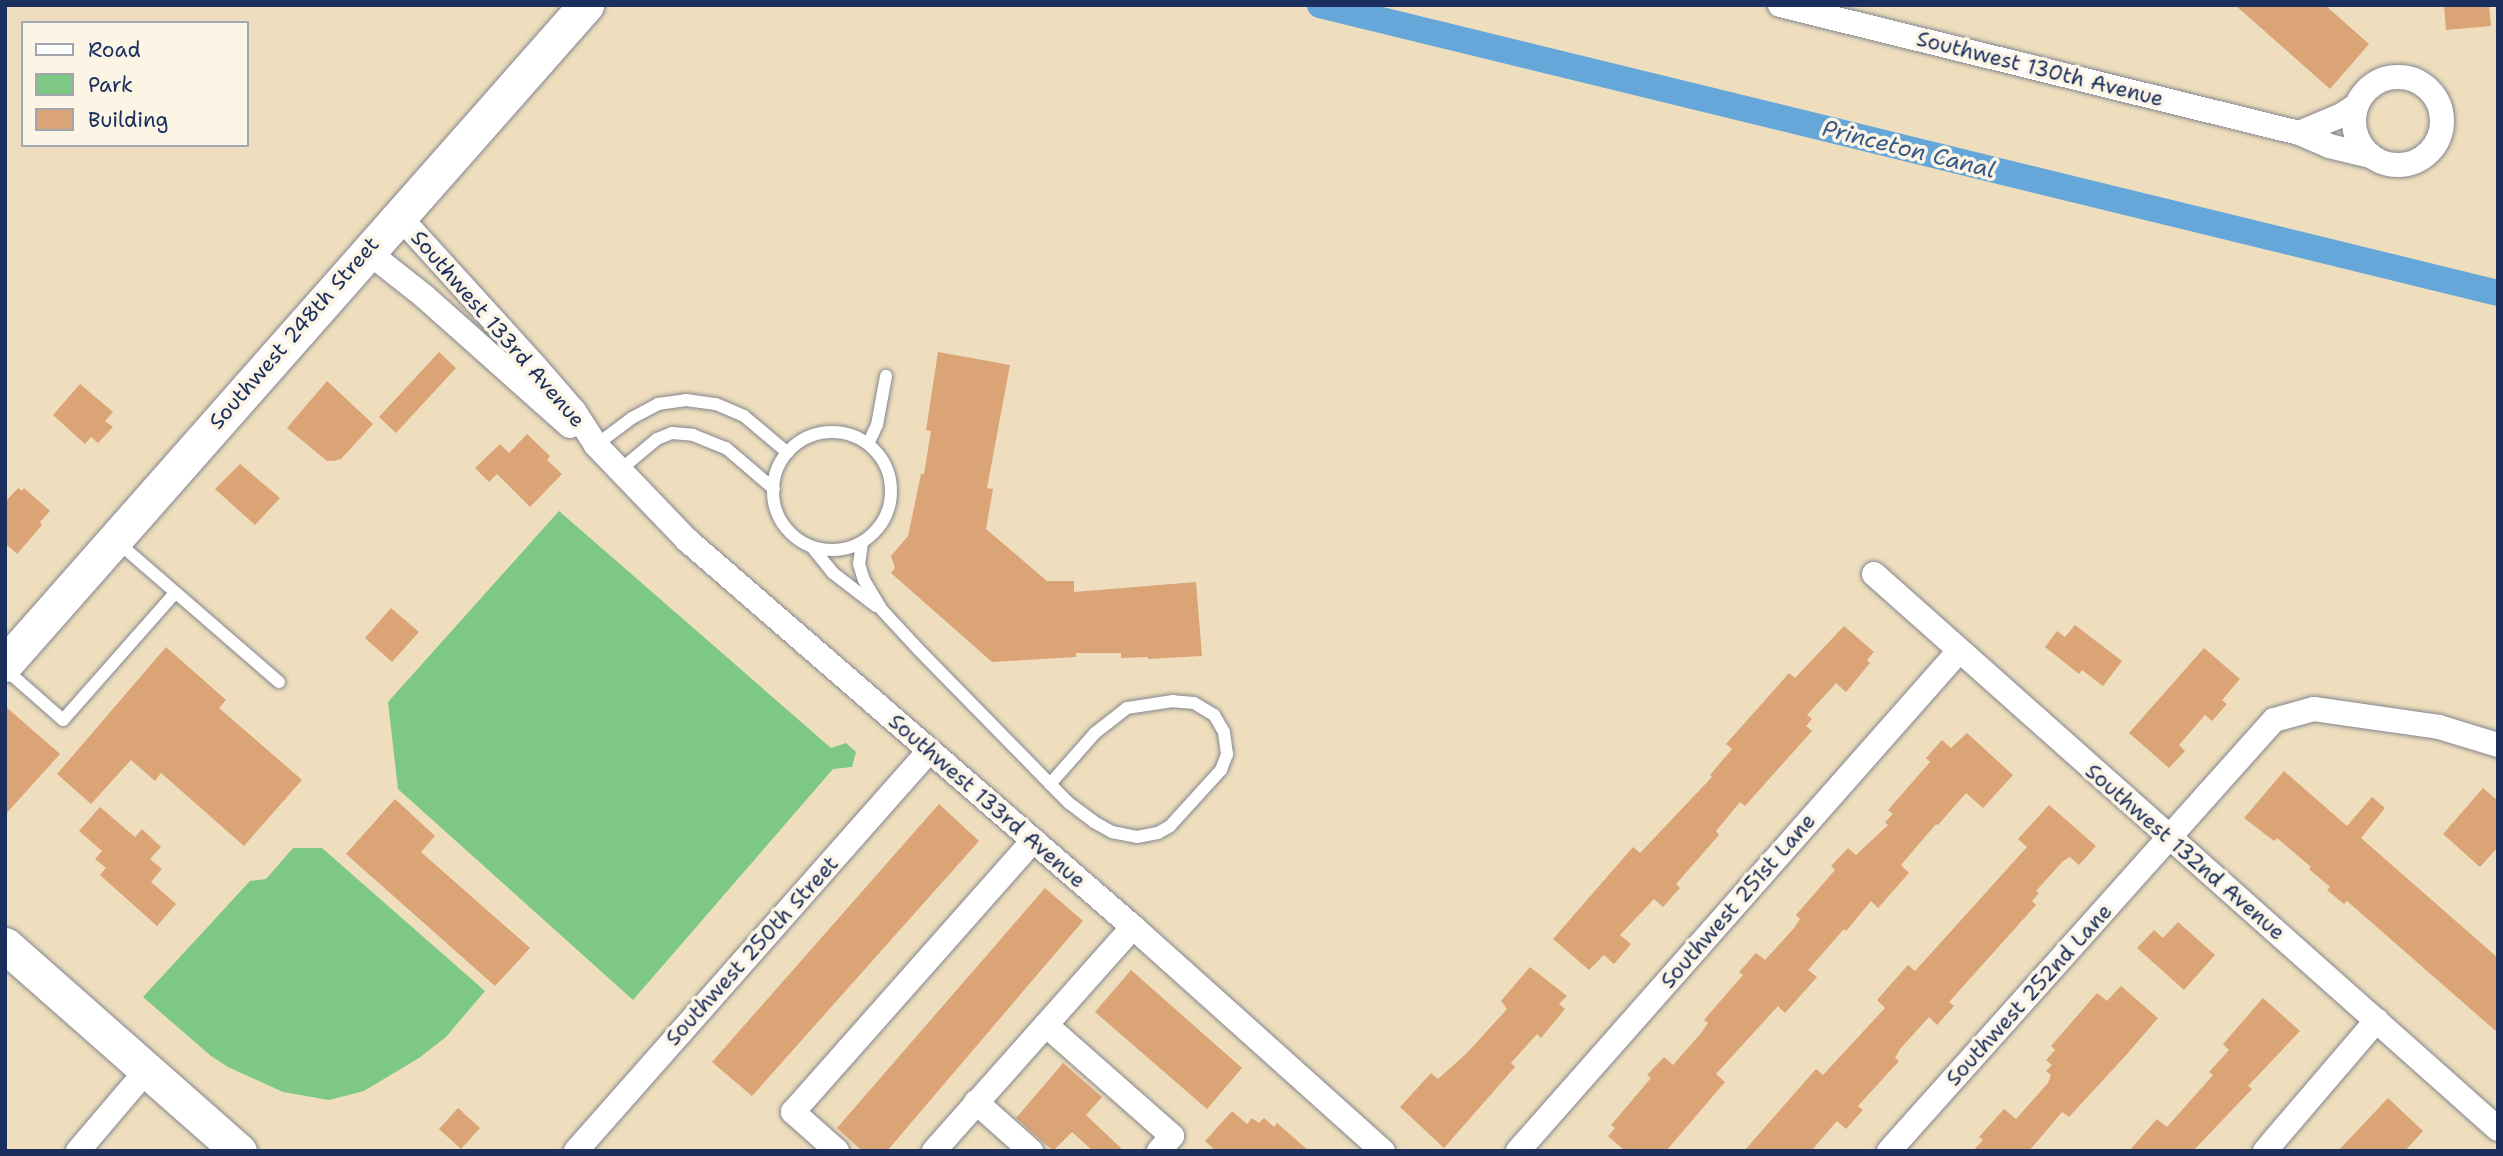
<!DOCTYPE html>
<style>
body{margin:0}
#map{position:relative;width:2503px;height:1156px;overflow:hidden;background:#eedebd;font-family:"Shantell Sans",sans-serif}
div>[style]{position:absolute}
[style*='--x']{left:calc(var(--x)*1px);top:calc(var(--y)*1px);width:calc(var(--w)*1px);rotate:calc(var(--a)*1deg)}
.green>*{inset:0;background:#7dc885}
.canal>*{height:26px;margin:-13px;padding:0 13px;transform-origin:13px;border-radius:13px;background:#66a7da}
.building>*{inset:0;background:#dba476}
.roads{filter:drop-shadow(0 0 2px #84868e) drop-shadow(0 0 2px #84868e)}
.lane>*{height:12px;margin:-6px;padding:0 6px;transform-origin:6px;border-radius:6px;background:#fff}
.lane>.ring{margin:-6px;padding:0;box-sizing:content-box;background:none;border:12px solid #fff;border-radius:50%}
.street>*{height:24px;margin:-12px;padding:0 12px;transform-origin:12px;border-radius:12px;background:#fff}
.street>.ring{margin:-12px;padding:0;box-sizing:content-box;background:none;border:24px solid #fff;border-radius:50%}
.secondary>*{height:35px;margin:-17.5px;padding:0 17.5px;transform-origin:17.5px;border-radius:17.5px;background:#fff}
span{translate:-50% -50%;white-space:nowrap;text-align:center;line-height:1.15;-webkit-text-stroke:7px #fcf5e5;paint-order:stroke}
.street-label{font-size:21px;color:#1b2f5e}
.water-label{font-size:23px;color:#355989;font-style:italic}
.frame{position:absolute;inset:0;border:7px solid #1b2f5e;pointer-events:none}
.legend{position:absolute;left:21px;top:21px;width:228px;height:126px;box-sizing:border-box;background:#fcf5e5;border:2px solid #a2a6af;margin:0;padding:9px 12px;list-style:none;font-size:21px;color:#1b2f5e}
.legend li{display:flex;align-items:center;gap:14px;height:35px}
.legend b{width:35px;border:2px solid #a2a6af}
</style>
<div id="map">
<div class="green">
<div style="clip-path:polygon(559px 511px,831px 748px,846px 743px,856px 752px,852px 767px,833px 769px,633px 1000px,398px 789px,388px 702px)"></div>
<div style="clip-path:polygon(293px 848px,322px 848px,485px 991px,446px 1037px,419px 1058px,364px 1091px,329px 1100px,283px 1092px,228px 1067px,211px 1056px,143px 997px,250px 881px,266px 879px)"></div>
</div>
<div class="canal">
<div style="--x:1320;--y:5;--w:1213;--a:13.74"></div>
</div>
<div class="building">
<div style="clip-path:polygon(2235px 5px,2325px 5px,2369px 44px,2330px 89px)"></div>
<div style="clip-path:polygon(2444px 5px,2489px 5px,2491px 26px,2446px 30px)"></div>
<div style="clip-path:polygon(439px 352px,456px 368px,396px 433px,379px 417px)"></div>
<div style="clip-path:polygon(938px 352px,1010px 365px,987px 488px,993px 489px,986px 529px,1047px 581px,1074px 581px,1074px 592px,1196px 582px,1202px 656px,1148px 659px,1148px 657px,1121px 658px,1121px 653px,1076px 653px,1076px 657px,992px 662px,891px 573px,895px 568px,891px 556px,908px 536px,921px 474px,924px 474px,931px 431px,926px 430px)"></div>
<div style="clip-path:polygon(327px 381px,373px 424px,341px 459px,334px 461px,327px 461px,287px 428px)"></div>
<div style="clip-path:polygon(80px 384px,113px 412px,105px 421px,113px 427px,98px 443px,91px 437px,85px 444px,53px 415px)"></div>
<div style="clip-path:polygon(527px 434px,550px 456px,547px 460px,562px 474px,530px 507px,497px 474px,489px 482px,475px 468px,500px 444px,509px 453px)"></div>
<div style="clip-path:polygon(240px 464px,280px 498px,255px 525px,215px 489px)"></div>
<div style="clip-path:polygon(18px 488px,22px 491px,24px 488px,50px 511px,40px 522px,42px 525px,17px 554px,5px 543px,5px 502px)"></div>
<div style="clip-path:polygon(391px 608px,419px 632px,392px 662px,365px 638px)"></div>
<div style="clip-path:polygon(2075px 625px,2122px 661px,2103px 686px,2082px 670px,2079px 674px,2045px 647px,2057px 631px,2065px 637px)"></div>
<div style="clip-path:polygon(1844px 626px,1874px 652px,1867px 660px,1870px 663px,1846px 692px,1836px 683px,1807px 715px,1812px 719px,1806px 726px,1812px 731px,1745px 806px,1740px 802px,1716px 831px,1719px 835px,1676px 884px,1680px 888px,1663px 907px,1654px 899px,1620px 935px,1631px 944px,1614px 964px,1604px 955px,1589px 970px,1553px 939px,1633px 847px,1640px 853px,1712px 777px,1710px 775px,1732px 749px,1726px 744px,1789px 673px,1795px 678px)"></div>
<div style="clip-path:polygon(166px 647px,226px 700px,219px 708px,302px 780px,244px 846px,161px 773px,155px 781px,131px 760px,91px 804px,57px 774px)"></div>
<div style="clip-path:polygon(2204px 648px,2240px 679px,2222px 700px,2227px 704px,2212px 721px,2205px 715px,2179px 745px,2185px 751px,2169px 768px,2129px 733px)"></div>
<div style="clip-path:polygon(5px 706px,60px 754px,5px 815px)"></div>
<div style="clip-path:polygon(1967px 733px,2013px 775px,1983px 808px,1966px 793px,1938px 825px,1936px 824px,1901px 865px,1909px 873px,1878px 908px,1871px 901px,1846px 931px,1844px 929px,1808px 970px,1817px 977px,1785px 1013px,1778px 1006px,1716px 1074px,1725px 1082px,1666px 1151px,1625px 1151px,1608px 1136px,1615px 1128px,1611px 1125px,1651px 1078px,1647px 1075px,1664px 1057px,1673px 1065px,1702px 1032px,1708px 1023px,1704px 1020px,1743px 975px,1739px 972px,1756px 953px,1765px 960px,1794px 928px,1800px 919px,1796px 915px,1835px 870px,1831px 866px,1848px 848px,1856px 855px,1888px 825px,1885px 822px,1893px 814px,1888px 810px,1930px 762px,1926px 758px,1942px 740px,1951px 748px)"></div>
<div style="clip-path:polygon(2284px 771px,2347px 826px,2372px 797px,2385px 808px,2361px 838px,2498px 958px,2498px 1033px,2347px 901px,2344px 904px,2327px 890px,2330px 887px,2309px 869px,2311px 867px,2277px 838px,2274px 841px,2244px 818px)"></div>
<div style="clip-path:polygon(2483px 788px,2498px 801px,2498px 847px,2480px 867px,2443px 834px)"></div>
<div style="clip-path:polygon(395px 799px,435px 836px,421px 852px,530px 948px,495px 986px,346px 854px)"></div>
<div style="clip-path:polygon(939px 804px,979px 841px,752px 1096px,712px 1062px)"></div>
<div style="clip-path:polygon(2049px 805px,2096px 846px,2079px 865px,2070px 857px,2063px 861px,2036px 891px,2039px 893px,2032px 901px,2036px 905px,1949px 1002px,1954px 1006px,1937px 1025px,1929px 1017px,1900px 1049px,1895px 1058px,1899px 1061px,1858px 1106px,1863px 1110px,1846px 1129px,1837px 1121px,1811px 1151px,1744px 1151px,1816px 1069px,1823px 1075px,1885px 1008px,1877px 1000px,1908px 965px,1915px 971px,2027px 847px,2018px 839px)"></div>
<div style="clip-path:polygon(100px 807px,135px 837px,142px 829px,161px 847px,150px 859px,162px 869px,151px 882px,176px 904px,157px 926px,100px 875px,106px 868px,95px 859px,102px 851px,79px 831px)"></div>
<div style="clip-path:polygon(1045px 888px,1083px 921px,887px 1151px,862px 1151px,837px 1128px)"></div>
<div style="clip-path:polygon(2178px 922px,2215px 955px,2184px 990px,2137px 948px,2154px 930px,2163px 938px)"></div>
<div style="clip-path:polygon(1530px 967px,1567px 996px,1559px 1004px,1565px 1009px,1541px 1038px,1537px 1034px,1511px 1063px,1515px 1067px,1444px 1148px,1400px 1107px,1431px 1073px,1438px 1079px,1467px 1053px,1507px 1009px,1501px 1001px)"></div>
<div style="clip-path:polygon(1131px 970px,1242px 1068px,1207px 1109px,1095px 1012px)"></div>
<div style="clip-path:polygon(2121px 986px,2158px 1018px,2128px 1053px,2069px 1117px,2062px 1112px,2029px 1151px,1973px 1151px,1983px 1140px,1979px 1137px,2004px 1109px,2016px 1119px,2048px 1083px,2051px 1075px,2046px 1071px,2052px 1065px,2046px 1060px,2055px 1050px,2051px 1046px,2097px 993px,2107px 1001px)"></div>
<div style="clip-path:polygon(2263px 998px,2300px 1031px,2248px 1086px,2252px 1089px,2193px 1151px,2129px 1151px,2157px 1119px,2167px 1127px,2213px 1075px,2209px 1072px,2229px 1050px,2223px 1044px)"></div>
<div style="clip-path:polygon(1063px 1063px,1102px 1097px,1086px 1115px,1124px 1151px,1093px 1151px,1072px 1132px,1053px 1151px,1016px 1118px)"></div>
<div style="clip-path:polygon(2388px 1098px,2423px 1131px,2405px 1151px,2338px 1151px)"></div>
<div style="clip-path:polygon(458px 1108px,480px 1128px,461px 1149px,439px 1129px)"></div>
<div style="clip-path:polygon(1232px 1111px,1247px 1124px,1252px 1118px,1259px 1123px,1264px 1118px,1274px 1127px,1277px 1123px,1309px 1151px,1216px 1151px,1205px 1141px)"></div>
</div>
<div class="roads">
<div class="lane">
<div class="ring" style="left:773px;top:432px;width:106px;height:106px"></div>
<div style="--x:868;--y:444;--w:21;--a:-65"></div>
<div style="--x:877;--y:425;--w:50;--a:-79.6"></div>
<div style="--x:596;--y:445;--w:45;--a:-36.9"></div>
<div style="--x:632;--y:418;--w:30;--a:-28"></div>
<div style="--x:658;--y:404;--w:28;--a:-8"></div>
<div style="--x:686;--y:400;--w:30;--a:8"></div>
<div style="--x:716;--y:404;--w:30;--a:23"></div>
<div style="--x:744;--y:416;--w:57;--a:40.1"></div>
<div style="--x:620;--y:470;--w:48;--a:-40"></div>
<div style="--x:657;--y:439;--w:16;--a:-22"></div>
<div style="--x:672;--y:433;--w:21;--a:5"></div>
<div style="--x:693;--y:435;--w:35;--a:22"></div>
<div style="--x:726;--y:448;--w:63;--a:40.5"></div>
<div style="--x:115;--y:540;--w:217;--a:40.9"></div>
<div style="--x:862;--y:543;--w:21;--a:98"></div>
<div style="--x:859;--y:564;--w:17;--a:73"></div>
<div style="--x:864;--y:580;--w:35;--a:59"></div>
<div style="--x:882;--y:610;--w:54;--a:47.2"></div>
<div style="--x:919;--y:650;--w:214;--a:45.6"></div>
<div style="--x:1069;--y:803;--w:31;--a:37"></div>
<div style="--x:1094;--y:822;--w:21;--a:29"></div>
<div style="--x:1112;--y:832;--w:25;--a:11"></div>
<div style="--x:1137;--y:837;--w:21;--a:-11"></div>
<div style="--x:1158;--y:833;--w:14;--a:-30"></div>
<div style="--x:1170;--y:826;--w:76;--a:-47.7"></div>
<div style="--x:1221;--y:770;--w:17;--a:-69"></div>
<div style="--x:1227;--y:754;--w:22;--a:-98"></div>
<div style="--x:1224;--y:732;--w:20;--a:-120"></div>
<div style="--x:1214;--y:715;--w:23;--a:-149"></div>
<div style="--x:1194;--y:703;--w:21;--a:-175"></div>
<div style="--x:1173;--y:701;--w:47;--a:171.3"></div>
<div style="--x:1127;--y:708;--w:41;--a:142"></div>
<div style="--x:1095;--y:733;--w:68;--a:131.4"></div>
<div style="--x:812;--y:547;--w:33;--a:51"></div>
<div style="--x:833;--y:573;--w:54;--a:37.5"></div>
<div style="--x:5;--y:669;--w:77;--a:41.3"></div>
<div style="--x:63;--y:720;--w:169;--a:-48.6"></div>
</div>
<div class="street">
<div style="--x:1780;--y:5;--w:535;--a:13.85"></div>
<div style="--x:2299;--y:133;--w:33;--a:23"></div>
<div style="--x:2329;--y:146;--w:43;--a:13.4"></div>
<div class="ring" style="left:2354px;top:77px;width:64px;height:64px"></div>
<div style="--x:2299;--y:133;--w:47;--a:-22.7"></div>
<div style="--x:2342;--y:115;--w:18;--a:-34"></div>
<div style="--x:398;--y:215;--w:204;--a:47.8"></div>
<div style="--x:535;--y:366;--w:60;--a:49.1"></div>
<div style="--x:574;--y:411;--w:40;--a:57.1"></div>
<div style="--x:596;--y:445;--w:132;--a:46.2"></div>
<div style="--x:687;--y:540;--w:590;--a:40.95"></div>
<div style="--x:1133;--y:927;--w:336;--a:41.9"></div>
<div style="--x:367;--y:251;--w:74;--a:38.4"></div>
<div style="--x:425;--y:297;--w:194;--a:41.7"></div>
<div style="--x:1874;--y:574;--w:835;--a:41.65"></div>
<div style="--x:1046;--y:1025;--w:168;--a:41.4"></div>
<div style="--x:1172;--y:1136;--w:20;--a:131"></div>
<div style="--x:976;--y:1102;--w:74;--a:41.7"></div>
<div style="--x:78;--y:1151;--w:106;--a:-49.6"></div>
<div style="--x:576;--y:1151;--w:533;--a:-48.57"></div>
<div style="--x:837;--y:1151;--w:59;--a:-138.4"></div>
<div style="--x:793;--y:1112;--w:363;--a:-48.5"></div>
<div style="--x:934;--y:1151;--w:300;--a:-48.4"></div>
<div style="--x:1518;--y:1151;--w:667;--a:-48.59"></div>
<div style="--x:1889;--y:1151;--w:578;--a:-48.23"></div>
<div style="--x:2274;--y:720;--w:41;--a:-15.4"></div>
<div style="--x:2314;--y:709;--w:126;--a:8.2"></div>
<div style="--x:2439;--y:727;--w:62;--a:17"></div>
<div style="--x:2265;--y:1151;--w:172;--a:-49.5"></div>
</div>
<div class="secondary">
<div style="--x:5;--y:664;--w:879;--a:-48.6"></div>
<div style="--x:5;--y:945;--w:312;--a:41.4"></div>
</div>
</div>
<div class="street-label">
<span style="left:2040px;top:69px;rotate:14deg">Southwest 130th Avenue</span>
<span style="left:498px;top:329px;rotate:49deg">Southwest 133rd Avenue</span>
<span style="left:294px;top:333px;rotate:-49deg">Southwest 248th Street</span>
<span style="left:987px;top:801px;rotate:41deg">Southwest 133rd Avenue</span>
<span style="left:2185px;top:852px;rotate:41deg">Southwest 132nd Avenue</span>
<span style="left:1738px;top:901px;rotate:-49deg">Southwest 251st Lane</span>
<span style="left:752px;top:951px;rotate:-48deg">Southwest 250th Street</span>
<span style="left:2029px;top:995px;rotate:-48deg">Southwest 252nd Lane</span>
</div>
<div class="water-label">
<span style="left:1909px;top:149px;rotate:14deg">Princeton Canal</span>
</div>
<div class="frame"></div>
<ul class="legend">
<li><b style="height:9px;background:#fff"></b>Road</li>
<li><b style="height:19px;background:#7dc885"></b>Park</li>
<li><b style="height:19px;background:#dba476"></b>Building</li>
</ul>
</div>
